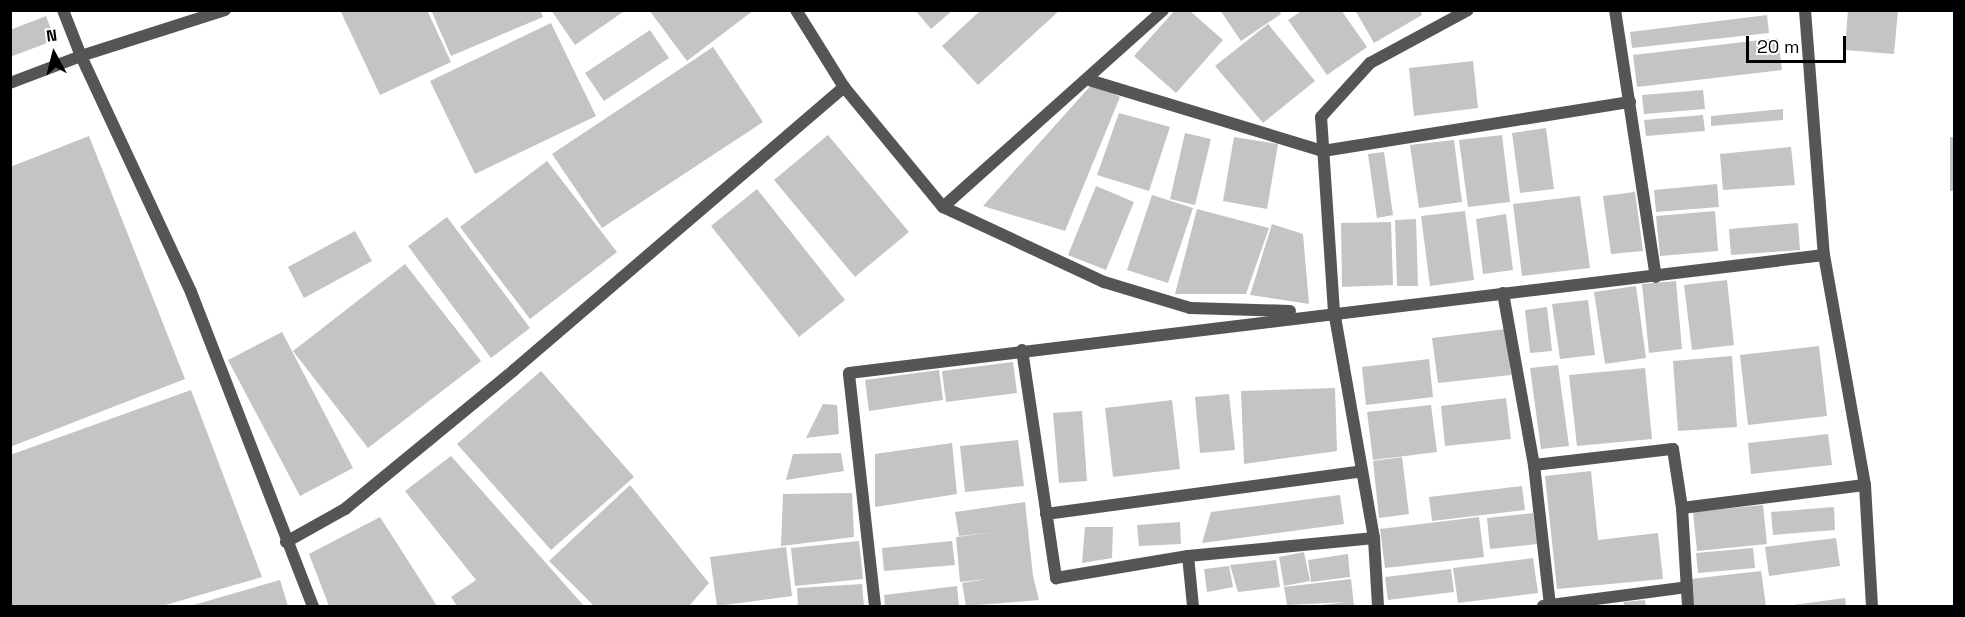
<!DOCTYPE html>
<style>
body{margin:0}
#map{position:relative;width:1965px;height:617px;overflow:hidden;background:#fff;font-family:"Space Grotesk",sans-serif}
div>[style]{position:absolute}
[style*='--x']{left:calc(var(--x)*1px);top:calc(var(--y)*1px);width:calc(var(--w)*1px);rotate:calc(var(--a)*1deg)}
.building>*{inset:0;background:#c4c4c4}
.minor>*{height:12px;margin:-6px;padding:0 6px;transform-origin:6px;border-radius:6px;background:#555}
.tertiary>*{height:12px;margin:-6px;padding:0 6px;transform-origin:6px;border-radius:6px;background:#555}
span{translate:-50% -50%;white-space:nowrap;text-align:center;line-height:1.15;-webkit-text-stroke:6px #fff;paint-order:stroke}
.frame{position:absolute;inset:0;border:12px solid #000;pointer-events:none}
.north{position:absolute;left:24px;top:24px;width:60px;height:60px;-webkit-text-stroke:4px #fff;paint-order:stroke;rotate:353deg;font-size:16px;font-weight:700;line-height:24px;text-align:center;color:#000}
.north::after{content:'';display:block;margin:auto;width:21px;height:27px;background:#000;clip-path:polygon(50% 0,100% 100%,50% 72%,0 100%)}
.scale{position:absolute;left:1746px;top:36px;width:100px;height:27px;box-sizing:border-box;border:3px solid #000;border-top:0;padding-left:8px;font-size:18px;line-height:21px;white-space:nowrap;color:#000;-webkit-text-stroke:4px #fff;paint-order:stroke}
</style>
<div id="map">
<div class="building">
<div style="clip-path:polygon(340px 10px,427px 10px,451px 62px,380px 95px)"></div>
<div style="clip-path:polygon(431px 10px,540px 10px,543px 17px,451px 56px)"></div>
<div style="clip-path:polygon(551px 10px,626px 10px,575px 45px)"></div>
<div style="clip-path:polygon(649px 10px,754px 10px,687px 61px)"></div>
<div style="clip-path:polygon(915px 10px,953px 10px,931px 29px)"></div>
<div style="clip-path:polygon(981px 10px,1060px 10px,978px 85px,942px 46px)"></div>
<div style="clip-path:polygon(1175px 10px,1189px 10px,1223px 40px,1176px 93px,1134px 56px)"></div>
<div style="clip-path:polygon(1220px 10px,1279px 10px,1281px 14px,1241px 41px)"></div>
<div style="clip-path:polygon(1303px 10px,1341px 10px,1367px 47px,1327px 75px,1288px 20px)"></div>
<div style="clip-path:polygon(1355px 10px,1420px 10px,1422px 15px,1374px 43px)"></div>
<div style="clip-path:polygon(1848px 10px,1898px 10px,1894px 54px,1845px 50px)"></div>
<div style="clip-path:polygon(1767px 15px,1769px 33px,1632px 48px,1630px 32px)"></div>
<div style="clip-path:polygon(46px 16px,55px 40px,10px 57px,10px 30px)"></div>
<div style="clip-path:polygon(551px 23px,596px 116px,475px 174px,430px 81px)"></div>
<div style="clip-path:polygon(1268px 24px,1315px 81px,1263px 123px,1215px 66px)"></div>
<div style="clip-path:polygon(650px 30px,669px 58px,604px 101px,585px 73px)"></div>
<div style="clip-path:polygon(1778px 38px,1782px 70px,1637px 87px,1633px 55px)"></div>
<div style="clip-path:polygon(713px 47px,763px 122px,602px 228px,552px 154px)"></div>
<div style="clip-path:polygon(1473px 61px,1478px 108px,1414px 116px,1409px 68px)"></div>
<div style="clip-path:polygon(1093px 83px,1120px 97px,1065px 231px,983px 206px)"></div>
<div style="clip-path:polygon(1703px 90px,1705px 109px,1644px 114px,1642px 95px)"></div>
<div style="clip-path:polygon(1783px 109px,1783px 120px,1711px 126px,1711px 116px)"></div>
<div style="clip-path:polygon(1119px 113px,1170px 127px,1149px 191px,1097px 175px)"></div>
<div style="clip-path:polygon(1703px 115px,1705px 131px,1646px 136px,1644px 120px)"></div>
<div style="clip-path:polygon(1546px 128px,1554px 189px,1520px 193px,1512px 133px)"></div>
<div style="clip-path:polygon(1185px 133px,1211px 139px,1195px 205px,1170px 199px)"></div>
<div style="clip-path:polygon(828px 135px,909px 232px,855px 277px,774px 180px)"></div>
<div style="clip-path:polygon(1502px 135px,1510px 202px,1468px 207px,1459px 140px)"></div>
<div style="clip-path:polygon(89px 136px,185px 379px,10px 447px,10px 167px)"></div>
<div style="clip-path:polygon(1234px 137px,1278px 144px,1267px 209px,1223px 201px)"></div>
<div style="clip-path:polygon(1950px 137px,1954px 137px,1954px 191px,1950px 191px)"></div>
<div style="clip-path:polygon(1454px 140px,1462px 202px,1419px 208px,1410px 145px)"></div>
<div style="clip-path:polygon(1791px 147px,1795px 185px,1723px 190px,1720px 154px)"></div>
<div style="clip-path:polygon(1384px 152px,1393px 215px,1377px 218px,1368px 154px)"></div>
<div style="clip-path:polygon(547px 161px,617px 252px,530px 319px,460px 227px)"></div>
<div style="clip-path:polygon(1717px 184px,1719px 207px,1656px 212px,1654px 190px)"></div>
<div style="clip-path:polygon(1096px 186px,1134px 202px,1106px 270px,1068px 255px)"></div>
<div style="clip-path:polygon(757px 189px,845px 300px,799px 337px,711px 226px)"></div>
<div style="clip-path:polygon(1635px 192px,1643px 251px,1611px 254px,1603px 196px)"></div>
<div style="clip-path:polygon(1152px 195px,1193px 208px,1168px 283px,1127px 270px)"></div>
<div style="clip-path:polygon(1580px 196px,1590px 268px,1522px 276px,1513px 204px)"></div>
<div style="clip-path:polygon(1197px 209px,1269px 228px,1246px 294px,1175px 294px)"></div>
<div style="clip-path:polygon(1465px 211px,1474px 280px,1430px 286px,1421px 216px)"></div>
<div style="clip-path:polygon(1715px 211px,1718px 251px,1660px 256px,1656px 216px)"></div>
<div style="clip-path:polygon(1506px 214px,1513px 270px,1483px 274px,1476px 219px)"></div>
<div style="clip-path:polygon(447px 217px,530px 328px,491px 358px,408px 246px)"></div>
<div style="clip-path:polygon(1416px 219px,1418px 286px,1397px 286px,1395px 220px)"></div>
<div style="clip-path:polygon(1391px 222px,1393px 285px,1342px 287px,1341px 223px)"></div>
<div style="clip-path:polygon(1798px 223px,1800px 250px,1731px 255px,1729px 229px)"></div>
<div style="clip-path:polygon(1272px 224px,1303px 234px,1309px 304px,1250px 295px)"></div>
<div style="clip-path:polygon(355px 231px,372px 261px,304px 298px,288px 267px)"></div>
<div style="clip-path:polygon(405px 264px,481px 361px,368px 448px,293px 351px)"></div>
<div style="clip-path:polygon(1727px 280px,1734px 345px,1692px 350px,1684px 285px)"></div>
<div style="clip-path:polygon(1676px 281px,1682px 349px,1649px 353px,1642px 284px)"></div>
<div style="clip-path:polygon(1636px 286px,1646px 358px,1605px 364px,1594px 292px)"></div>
<div style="clip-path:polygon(1588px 300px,1595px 355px,1560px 359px,1552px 304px)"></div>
<div style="clip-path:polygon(1547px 307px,1552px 351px,1530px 353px,1525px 310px)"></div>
<div style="clip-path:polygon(1506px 329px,1511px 375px,1438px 383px,1432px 338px)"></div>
<div style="clip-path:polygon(282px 332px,353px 468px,300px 496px,228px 360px)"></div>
<div style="clip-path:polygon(1819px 346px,1827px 416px,1748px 425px,1740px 355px)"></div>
<div style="clip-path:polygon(1732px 356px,1737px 427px,1678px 431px,1673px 361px)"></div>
<div style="clip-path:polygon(1429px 359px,1433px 397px,1366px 405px,1362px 367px)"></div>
<div style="clip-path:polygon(1013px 362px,1017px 393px,946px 402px,942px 371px)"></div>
<div style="clip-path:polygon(1558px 365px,1569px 446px,1541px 449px,1530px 368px)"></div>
<div style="clip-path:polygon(1645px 368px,1652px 439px,1577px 446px,1569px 375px)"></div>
<div style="clip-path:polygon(939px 370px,943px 400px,869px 411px,865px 380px)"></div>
<div style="clip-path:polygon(541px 371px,634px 477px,551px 550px,457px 444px)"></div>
<div style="clip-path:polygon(1335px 388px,1337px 451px,1244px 464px,1241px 391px)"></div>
<div style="clip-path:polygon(191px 390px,262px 577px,162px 606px,10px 606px,10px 455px)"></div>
<div style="clip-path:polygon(1229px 394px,1235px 450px,1200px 453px,1195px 397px)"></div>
<div style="clip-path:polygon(1506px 398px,1511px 439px,1445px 446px,1441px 406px)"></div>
<div style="clip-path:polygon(1172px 400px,1180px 469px,1113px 477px,1105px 408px)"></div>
<div style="clip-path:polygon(823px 404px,837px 405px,839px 434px,806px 438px)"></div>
<div style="clip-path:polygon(1431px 405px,1437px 452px,1373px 460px,1367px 412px)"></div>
<div style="clip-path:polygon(1082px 411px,1087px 481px,1059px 483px,1053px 413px)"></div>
<div style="clip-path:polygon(1828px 434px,1832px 465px,1751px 474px,1748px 443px)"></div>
<div style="clip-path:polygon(1018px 440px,1024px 486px,965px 492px,960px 446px)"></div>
<div style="clip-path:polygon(952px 443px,957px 494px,875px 507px,875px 454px)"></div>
<div style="clip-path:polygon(841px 453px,844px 471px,786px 480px,793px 454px)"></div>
<div style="clip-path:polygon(451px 456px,584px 606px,457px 606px,451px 597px,476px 580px,405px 491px)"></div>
<div style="clip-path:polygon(1402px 457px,1409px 514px,1379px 518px,1373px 461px)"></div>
<div style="clip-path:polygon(1591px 471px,1598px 540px,1658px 533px,1663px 579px,1557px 589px,1545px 476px)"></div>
<div style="clip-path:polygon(630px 485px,709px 583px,689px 606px,594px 606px,549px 561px)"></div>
<div style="clip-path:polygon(1522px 486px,1525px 510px,1432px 521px,1429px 497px)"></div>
<div style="clip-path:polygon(852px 493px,854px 537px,781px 546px,783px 494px)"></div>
<div style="clip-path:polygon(1340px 495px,1344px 524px,1202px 543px,1211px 512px)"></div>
<div style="clip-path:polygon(1025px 502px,1033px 576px,1039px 600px,966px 606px,962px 583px,988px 579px,960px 582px,956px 537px,996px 532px,959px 536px,955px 512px)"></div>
<div style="clip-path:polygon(1763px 505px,1767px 544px,1697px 551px,1693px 512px)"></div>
<div style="clip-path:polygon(1834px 507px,1835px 530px,1773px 535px,1771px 512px)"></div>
<div style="clip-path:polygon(1533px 513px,1537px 544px,1490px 549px,1487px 518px)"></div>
<div style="clip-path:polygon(380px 517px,437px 606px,329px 606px,309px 554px)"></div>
<div style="clip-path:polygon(1479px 517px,1484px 557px,1385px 568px,1380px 529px)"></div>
<div style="clip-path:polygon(1180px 522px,1181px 544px,1139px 546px,1137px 525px)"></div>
<div style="clip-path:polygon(1085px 527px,1113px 527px,1112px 558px,1082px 563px)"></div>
<div style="clip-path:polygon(1836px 538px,1840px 566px,1769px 576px,1765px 547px)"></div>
<div style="clip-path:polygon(859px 541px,863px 579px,795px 586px,791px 548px)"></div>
<div style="clip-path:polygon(952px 541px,955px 565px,884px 571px,882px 548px)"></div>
<div style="clip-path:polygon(786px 547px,792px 596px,717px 606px,710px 557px)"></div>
<div style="clip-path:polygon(1753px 548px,1755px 568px,1698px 573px,1696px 553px)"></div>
<div style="clip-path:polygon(1304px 552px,1310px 581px,1284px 586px,1279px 557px)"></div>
<div style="clip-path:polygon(1348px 554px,1350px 577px,1311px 582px,1308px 560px)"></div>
<div style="clip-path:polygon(1533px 558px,1538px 593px,1458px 603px,1453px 568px)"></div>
<div style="clip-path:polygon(1276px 560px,1280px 587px,1238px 592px,1230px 565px)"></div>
<div style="clip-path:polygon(1229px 566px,1233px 587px,1207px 592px,1204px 569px)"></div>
<div style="clip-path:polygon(1451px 569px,1454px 592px,1388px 600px,1385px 577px)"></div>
<div style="clip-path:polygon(1761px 571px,1766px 606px,1693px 606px,1690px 579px)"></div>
<div style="clip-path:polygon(1351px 579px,1354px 606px,1314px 606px,1346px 602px,1287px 605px,1284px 587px)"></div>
<div style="clip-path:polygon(280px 580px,288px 606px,190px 606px)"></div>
<div style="clip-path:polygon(862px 584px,864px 606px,798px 606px,797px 588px)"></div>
<div style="clip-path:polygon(957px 586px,959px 606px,885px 606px,884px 595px)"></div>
<div style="clip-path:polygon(1845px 598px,1846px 606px,1793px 606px,1793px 605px)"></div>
<div style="clip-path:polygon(1645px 600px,1646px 606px,1624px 606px,1624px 602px)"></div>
</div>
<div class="minor">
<div style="--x:225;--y:10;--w:151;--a:162.3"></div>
<div style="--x:81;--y:56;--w:260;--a:65"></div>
<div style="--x:191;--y:292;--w:337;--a:68.8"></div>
<div style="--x:796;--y:10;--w:91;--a:58.1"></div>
<div style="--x:844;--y:87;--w:156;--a:50.5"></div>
<div style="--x:943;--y:207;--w:178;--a:25"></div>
<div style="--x:1104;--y:282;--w:90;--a:16.8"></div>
<div style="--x:1190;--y:308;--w:100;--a:1.7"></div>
<div style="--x:1615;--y:10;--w:270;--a:81.3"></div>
<div style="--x:1805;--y:10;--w:246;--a:85.6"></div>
<div style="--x:1824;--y:255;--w:234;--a:79.9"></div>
<div style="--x:1865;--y:485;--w:121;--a:86.7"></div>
<div style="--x:1089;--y:80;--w:245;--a:16.9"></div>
<div style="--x:1323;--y:151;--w:311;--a:-9.1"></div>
<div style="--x:943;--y:207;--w:295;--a:-41.8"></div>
<div style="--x:1503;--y:293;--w:175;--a:79.8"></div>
<div style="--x:1534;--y:465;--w:141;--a:83.5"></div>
<div style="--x:1022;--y:350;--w:231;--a:81.5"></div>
<div style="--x:1056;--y:578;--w:134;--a:-9.5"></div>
<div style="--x:1188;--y:556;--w:187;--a:-5.5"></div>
<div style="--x:1534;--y:465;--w:140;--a:-6.6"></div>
<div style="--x:1673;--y:449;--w:60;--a:81.3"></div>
<div style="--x:1682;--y:508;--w:184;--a:-7.2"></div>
<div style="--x:1682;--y:508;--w:98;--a:86.5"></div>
<div style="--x:1046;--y:514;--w:319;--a:-7.7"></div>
<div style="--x:286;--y:542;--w:68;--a:-29.2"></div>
<div style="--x:345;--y:509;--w:219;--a:-39.4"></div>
<div style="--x:514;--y:370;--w:435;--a:-40.6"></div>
<div style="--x:1188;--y:556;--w:50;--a:84.3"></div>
<div style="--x:875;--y:606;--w:234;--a:-96.4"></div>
<div style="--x:849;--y:373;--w:982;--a:-6.9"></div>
<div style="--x:1378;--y:606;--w:68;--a:-93.4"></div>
<div style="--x:1374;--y:538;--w:230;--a:-100"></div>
<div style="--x:1334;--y:312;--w:195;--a:-93.8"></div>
<div style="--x:1321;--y:117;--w:73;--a:-47.8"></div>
<div style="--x:1370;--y:63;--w:111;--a:-28.4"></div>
<div style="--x:1543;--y:606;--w:145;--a:-7.5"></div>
</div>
<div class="tertiary">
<div style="--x:10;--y:83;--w:76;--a:-20.8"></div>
<div style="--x:81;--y:56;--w:49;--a:-111.4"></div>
</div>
<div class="frame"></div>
<div class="north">N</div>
<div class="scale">20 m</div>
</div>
